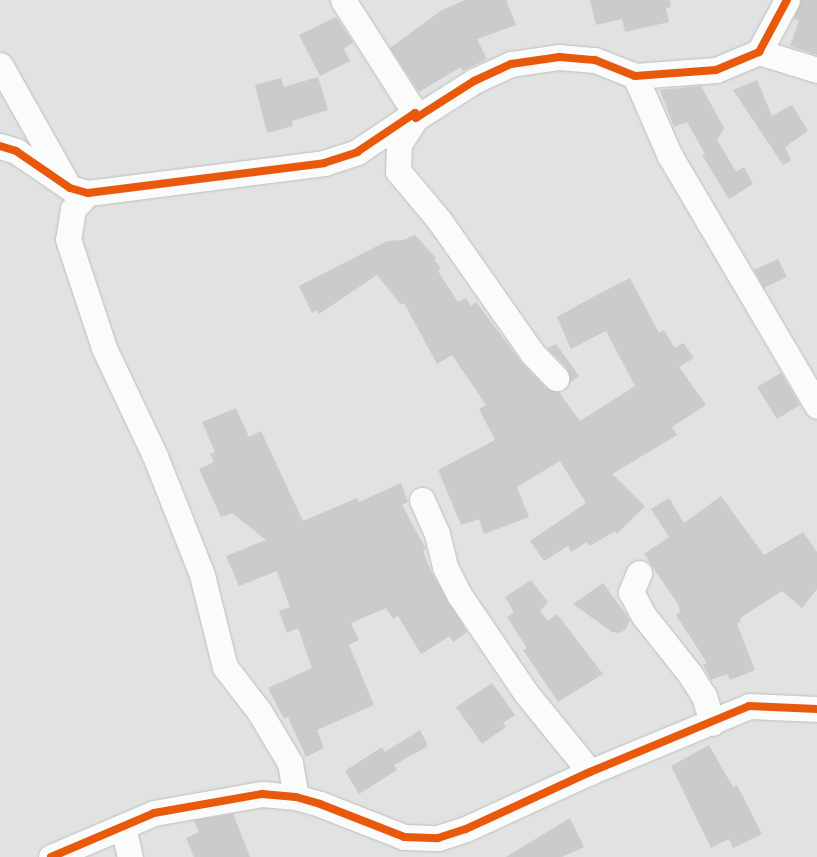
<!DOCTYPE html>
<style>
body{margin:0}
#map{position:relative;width:817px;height:857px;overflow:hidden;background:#e1e2e2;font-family:Spectral,serif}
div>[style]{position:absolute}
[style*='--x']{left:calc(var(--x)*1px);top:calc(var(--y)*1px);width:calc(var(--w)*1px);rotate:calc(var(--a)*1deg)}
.building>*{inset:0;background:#cacbca}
.roads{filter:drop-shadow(0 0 1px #bdbebf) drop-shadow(0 0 1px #bdbebf)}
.minor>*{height:25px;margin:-12.5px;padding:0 12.5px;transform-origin:12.5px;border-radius:12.5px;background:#fafbfb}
.cycleway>*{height:8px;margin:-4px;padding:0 4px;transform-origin:4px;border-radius:4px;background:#e8590c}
span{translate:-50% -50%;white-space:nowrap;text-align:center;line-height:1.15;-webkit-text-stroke:4px #e0e2e3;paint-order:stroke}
</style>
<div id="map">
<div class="building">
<div style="clip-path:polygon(465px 0,506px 0,516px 25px,477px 39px,487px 59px,463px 71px,461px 67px,419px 92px,390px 48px,442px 10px)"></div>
<div style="clip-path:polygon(590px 0,670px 0,671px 7px,666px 8px,669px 22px,625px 32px,622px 19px,596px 25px)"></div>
<div style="clip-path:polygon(801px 0,817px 0,817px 55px,790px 46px,799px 21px,794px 18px)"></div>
<div style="clip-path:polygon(336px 17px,353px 42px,344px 49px,350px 61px,320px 76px,299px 35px)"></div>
<div style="clip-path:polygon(318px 77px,328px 110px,292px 121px,293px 126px,267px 133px,255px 85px,281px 78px,284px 87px)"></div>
<div style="clip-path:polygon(757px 80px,772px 116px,792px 105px,808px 131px,785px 147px,791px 161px,783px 165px,733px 90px)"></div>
<div style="clip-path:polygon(701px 86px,724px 128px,717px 140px,736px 172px,744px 167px,753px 184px,729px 199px,702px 155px,705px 154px,687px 122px,674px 127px,660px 90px)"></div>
<div style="clip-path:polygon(415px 235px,436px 258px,434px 260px,441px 268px,438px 271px,458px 302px,466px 298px,471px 306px,476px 302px,522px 363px,546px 388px,559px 392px,580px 421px,635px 386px,606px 331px,571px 349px,557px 317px,589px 299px,630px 278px,659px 333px,664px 330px,675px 348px,683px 343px,694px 358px,679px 367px,706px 405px,672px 427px,677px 435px,612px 474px,645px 506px,617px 534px,615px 531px,590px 546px,587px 542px,571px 552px,568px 546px,544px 561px,530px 541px,586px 503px,560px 461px,517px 487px,529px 517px,484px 534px,479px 519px,461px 525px,438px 470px,495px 440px,479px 409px,486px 405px,452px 355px,437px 364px,404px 303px,401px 305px,377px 275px,319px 314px,317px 310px,312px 313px,299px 286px,387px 241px,403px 240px)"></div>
<div style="clip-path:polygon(778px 259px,787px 277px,764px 288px,754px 270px)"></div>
<div style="clip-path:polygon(556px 344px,579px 376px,569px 383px,567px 368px,547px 348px)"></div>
<div style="clip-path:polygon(781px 373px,800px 405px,777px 419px,757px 387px)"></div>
<div style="clip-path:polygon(236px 408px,249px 437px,261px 431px,303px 521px,357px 498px,359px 502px,401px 483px,408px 502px,402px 505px,426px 549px,423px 551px,432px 573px,467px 632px,453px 642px,450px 636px,421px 654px,398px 616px,393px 619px,386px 608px,351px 623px,359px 640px,349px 645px,374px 705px,317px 730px,324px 748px,306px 757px,288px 717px,284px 719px,268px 688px,312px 668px,298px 628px,287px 633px,279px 611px,290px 607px,277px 571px,239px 586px,226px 556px,266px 540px,232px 513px,221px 517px,199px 469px,214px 462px,210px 454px,215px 452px,202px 422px)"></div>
<div style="clip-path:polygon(721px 496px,764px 555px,803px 532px,817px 552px,817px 589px,802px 608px,782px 591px,740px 618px,741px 621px,737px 624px,755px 670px,730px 680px,727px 674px,711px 680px,703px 664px,707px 663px,676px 615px,680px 612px,678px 604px,644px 554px,669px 537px,651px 509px,669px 498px,684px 523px)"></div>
<div style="clip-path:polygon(531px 580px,548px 602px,540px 611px,548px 621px,557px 614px,603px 674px,558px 702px,523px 650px,527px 648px,507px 617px,514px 612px,505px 597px)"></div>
<div style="clip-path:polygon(603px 583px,630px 620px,625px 630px,619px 633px,612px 632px,573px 604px)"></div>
<div style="clip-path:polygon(492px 683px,515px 715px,503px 723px,506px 727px,482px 744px,456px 707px)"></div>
<div style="clip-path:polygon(420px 730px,428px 746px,394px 765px,397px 770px,359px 794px,345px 771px,382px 747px,385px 752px)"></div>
<div style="clip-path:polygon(709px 745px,733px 787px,737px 785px,762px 834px,733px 848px,729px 839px,711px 848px,671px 766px)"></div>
<div style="clip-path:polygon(233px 814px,250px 857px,194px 857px,186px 838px,199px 832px,194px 820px)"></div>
<div style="clip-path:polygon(570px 818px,584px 847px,562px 857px,506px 857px)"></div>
</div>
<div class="roads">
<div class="minor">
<div style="--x:343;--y:0;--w:134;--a:57.5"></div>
<div style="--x:759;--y:52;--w:61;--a:17.2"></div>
<div style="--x:0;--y:65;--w:134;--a:60.6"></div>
<div style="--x:635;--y:76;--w:87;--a:66.4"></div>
<div style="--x:670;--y:156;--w:290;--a:59.5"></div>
<div style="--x:416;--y:118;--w:31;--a:123"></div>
<div style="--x:399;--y:144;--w:27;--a:92"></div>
<div style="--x:398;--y:171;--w:64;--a:50.1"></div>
<div style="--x:439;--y:220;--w:162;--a:55"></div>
<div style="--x:532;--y:353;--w:35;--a:46"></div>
<div style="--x:0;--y:146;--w:17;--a:17"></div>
<div style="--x:16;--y:151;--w:65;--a:34.4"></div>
<div style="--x:70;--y:188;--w:19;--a:16"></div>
<div style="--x:88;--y:193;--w:238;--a:-7.2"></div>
<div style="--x:324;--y:163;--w:35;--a:-18"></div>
<div style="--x:357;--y:152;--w:70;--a:-33.9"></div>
<div style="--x:415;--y:113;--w:5;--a:79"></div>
<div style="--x:416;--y:118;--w:69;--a:-32.5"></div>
<div style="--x:474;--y:81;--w:41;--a:-24.7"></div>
<div style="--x:511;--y:64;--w:49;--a:-8.3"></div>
<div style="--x:559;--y:57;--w:36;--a:5"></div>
<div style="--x:595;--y:60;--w:43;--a:21.8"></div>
<div style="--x:635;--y:76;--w:81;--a:-4.2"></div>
<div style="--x:716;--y:70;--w:47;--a:-22.7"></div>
<div style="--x:759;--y:52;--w:59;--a:-61.7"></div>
<div style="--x:88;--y:193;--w:22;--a:133"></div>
<div style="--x:73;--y:209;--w:30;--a:99"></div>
<div style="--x:68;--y:239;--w:115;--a:71.7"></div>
<div style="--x:104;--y:348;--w:119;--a:64.7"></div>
<div style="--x:155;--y:456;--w:128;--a:68.4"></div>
<div style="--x:202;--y:575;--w:95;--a:76"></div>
<div style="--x:225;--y:667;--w:56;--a:52.3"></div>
<div style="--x:259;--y:711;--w:61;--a:59.2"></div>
<div style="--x:290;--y:763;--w:35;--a:80"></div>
<div style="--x:422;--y:500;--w:37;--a:66"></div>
<div style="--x:437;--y:534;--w:34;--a:76"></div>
<div style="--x:445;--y:567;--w:33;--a:63"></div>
<div style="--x:460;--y:596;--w:117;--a:55.8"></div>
<div style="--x:526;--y:693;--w:102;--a:51"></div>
<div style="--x:639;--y:573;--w:21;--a:113"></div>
<div style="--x:631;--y:592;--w:27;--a:62"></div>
<div style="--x:644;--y:616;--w:74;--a:51.6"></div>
<div style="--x:690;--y:674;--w:26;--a:58"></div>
<div style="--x:704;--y:696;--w:28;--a:73"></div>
<div style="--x:123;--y:827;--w:31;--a:77"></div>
<div style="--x:51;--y:857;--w:112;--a:-23.1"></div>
<div style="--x:154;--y:813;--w:110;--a:-10"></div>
<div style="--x:262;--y:794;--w:34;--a:5"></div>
<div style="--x:296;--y:797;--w:25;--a:16"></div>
<div style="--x:320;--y:804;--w:90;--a:21.4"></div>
<div style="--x:404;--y:837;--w:34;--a:2"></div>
<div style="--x:438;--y:838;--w:29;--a:-18"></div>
<div style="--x:466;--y:829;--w:136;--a:-24.7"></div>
<div style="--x:590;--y:772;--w:172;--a:-22.5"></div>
<div style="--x:749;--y:706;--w:68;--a:2.5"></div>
</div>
</div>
<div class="cycleway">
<div style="--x:0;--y:146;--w:17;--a:17"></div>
<div style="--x:16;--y:151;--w:65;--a:34.4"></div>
<div style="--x:70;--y:188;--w:19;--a:16"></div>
<div style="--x:88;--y:193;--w:238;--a:-7.2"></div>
<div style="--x:324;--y:163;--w:35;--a:-18"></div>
<div style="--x:357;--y:152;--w:70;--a:-33.9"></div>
<div style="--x:415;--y:113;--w:5;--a:79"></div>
<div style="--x:416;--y:118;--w:69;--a:-32.5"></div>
<div style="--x:474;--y:81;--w:41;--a:-24.7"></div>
<div style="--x:511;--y:64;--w:49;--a:-8.3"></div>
<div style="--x:559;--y:57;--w:36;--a:5"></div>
<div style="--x:595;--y:60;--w:43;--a:21.8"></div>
<div style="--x:635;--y:76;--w:81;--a:-4.2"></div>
<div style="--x:716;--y:70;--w:47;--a:-22.7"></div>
<div style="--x:759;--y:52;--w:59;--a:-61.7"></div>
<div style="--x:51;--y:857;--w:112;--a:-23.1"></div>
<div style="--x:154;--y:813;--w:110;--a:-10"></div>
<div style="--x:262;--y:794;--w:34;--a:5"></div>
<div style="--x:296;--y:797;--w:25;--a:16"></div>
<div style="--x:320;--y:804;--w:90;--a:21.4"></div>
<div style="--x:404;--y:837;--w:34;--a:2"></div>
<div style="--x:438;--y:838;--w:29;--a:-18"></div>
<div style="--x:466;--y:829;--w:136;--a:-24.7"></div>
<div style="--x:590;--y:772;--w:172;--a:-22.5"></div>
<div style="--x:749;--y:706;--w:68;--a:2.5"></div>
</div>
</div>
